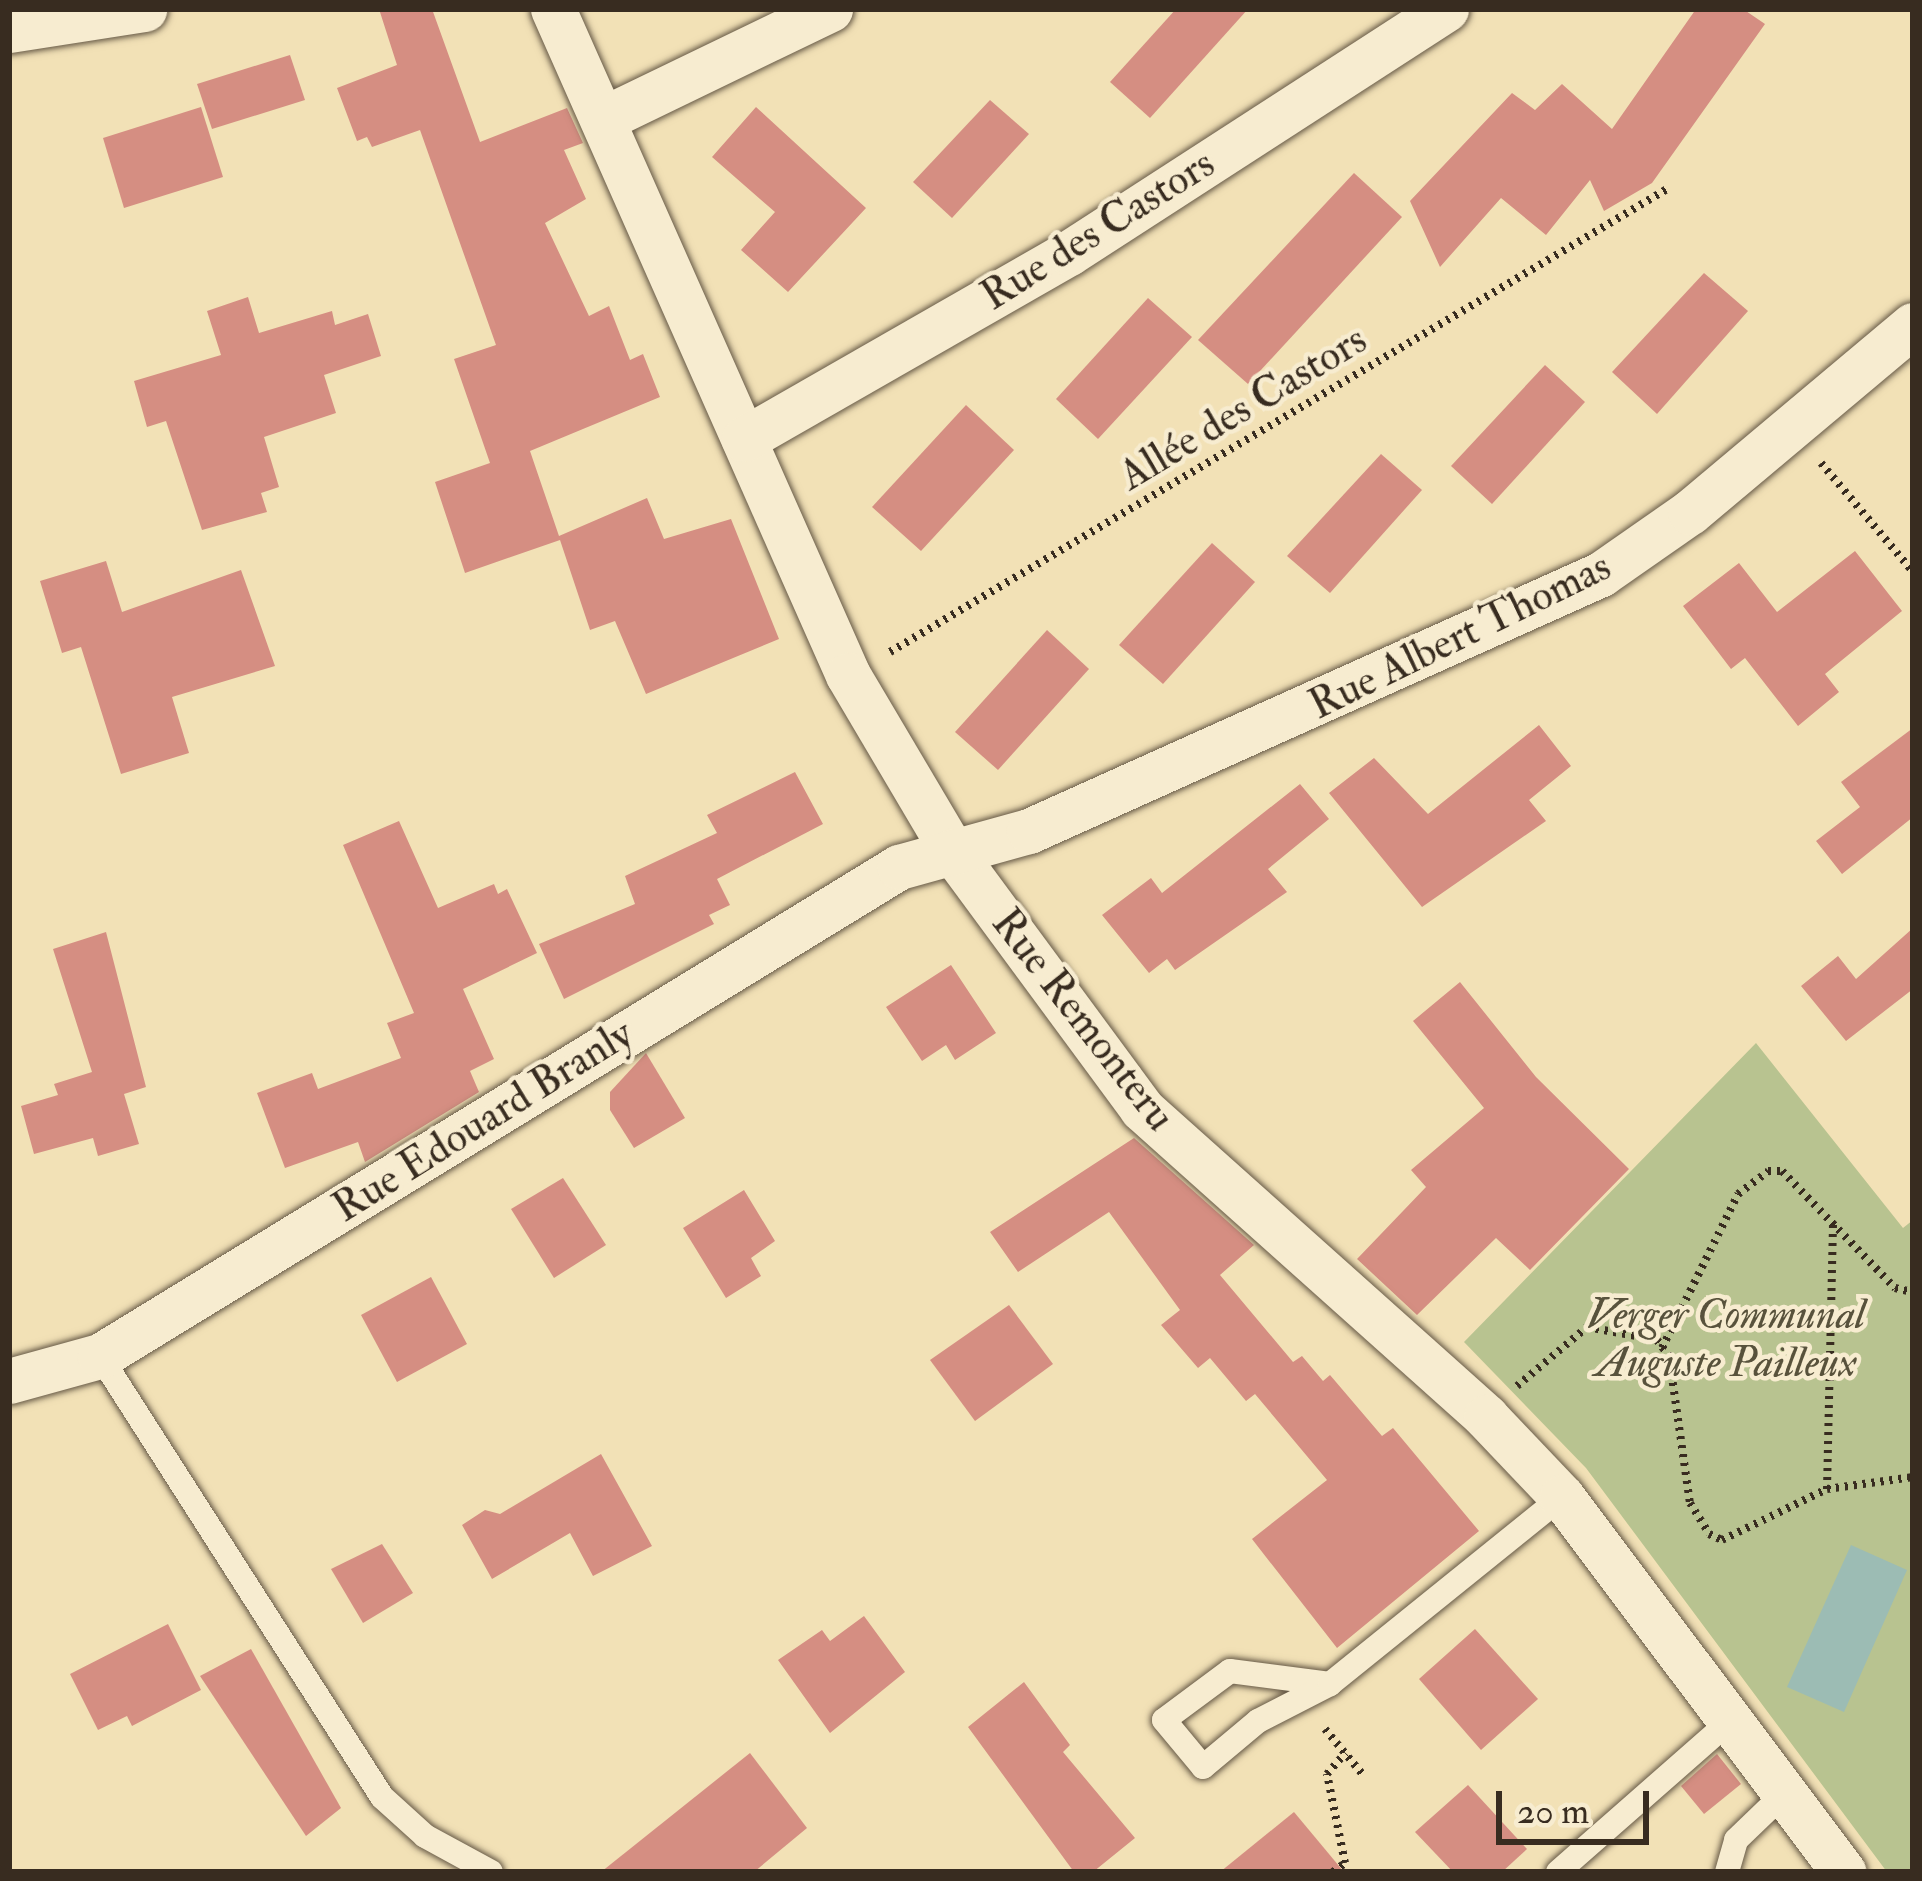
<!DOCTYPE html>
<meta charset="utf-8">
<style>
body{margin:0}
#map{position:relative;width:1922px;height:1881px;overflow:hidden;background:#f2e1b6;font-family:"IM FELL Double Pica",serif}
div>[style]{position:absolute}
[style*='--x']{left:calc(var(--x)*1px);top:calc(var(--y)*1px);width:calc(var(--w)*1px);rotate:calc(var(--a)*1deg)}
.green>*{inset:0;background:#b8c390}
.water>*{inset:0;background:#9cbcb4}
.building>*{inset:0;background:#d58e82}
.path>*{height:8px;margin-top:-4px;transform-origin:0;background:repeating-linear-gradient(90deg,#382c20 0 3px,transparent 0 9px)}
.roads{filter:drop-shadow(0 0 3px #665946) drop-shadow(0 0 3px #665946)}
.lane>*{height:24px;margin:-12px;padding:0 12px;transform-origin:12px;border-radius:12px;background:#f7ecd0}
.street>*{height:45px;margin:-22.5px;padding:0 22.5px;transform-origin:22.5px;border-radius:22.5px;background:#f7ecd0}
span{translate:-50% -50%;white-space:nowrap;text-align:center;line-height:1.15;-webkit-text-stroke:9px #f7ecd0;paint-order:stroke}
.street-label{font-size:42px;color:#382c20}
.park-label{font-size:42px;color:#58523c;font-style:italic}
.frame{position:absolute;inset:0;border:12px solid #382c20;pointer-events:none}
.scale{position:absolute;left:1496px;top:1791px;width:153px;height:54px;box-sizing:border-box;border:6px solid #382c20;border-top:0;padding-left:15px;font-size:36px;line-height:42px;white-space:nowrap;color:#382c20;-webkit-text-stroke:9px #f7ecd0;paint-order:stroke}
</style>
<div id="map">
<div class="green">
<div style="clip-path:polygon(1756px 1043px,1903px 1228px,1913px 1220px,1913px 1872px,1887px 1872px,1586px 1468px,1464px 1342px)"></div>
</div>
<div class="water">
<div style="clip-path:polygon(1851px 1545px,1907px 1570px,1844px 1712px,1787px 1687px)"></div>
</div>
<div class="building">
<div style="clip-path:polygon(379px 9px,432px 9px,480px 142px,567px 108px,583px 143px,564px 150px,586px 199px,545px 223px,589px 316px,609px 306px,630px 360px,643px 354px,660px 397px,530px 451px,559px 536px,647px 498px,664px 539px,731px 519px,779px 639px,646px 694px,615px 621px,590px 630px,560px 540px,465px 573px,435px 482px,490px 463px,454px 359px,496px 345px,420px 130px,372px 147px,367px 137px,357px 141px,337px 88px,397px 65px)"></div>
<div style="clip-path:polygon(1176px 9px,1248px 9px,1150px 118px,1110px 82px)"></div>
<div style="clip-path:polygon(1696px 9px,1743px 9px,1765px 24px,1652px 183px,1604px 211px,1590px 180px,1546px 235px,1501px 198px,1440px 267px,1410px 201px,1512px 93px,1535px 110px,1562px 84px,1612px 129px)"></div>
<div style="clip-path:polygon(290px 55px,305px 100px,212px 129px,197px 84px)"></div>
<div style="clip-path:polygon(990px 100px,1029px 134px,952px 218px,913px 182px)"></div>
<div style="clip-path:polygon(201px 107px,223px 177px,124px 208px,103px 138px)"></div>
<div style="clip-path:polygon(756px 107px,866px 208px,788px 292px,741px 250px,775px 212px,712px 157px)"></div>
<div style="clip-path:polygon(1354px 173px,1402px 217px,1248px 384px,1198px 340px)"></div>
<div style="clip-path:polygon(1704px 273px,1748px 311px,1657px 414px,1612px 372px)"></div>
<div style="clip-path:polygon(248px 297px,259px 333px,332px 311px,335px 325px,368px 314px,381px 356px,324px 375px,336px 413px,264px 437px,279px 487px,261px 493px,267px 512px,202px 530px,166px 421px,147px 427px,134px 381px,221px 355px,207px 311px)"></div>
<div style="clip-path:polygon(1148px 298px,1192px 337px,1098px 439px,1056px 399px)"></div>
<div style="clip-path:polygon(1545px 365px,1585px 402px,1492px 504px,1451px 466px)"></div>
<div style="clip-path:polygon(966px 405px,1014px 450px,921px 551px,872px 507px)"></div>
<div style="clip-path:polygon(1381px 454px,1422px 490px,1330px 593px,1287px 556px)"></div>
<div style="clip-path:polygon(1212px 543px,1255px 582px,1163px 684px,1119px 645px)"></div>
<div style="clip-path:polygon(1855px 551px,1902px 611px,1825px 674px,1839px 692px,1798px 726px,1745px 658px,1731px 669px,1683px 606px,1739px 563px,1777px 612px)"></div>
<div style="clip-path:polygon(106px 561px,122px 612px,241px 570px,275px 666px,172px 697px,189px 753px,121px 774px,81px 647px,62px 653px,40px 581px)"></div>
<div style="clip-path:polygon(1047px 630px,1089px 669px,998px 770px,955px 732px)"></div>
<div style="clip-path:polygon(1539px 725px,1571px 766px,1529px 800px,1546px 821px,1422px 907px,1329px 793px,1374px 758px,1428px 814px)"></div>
<div style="clip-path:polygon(1913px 728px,1913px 817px,1842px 874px,1816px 841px,1860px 807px,1841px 782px)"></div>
<div style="clip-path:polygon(795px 772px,823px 824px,717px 879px,730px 905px,709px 915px,714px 924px,564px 999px,539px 944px,635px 904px,625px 876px,717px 833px,707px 815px)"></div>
<div style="clip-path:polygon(1300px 784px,1329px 819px,1268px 869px,1287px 892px,1175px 970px,1167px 959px,1149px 973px,1102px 915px,1151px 878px,1162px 893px)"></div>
<div style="clip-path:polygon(399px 821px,438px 908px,494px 884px,498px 894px,507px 889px,537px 953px,463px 989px,494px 1059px,470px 1071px,479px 1092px,365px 1162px,358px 1142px,285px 1168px,257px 1093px,312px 1073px,318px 1089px,401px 1058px,387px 1023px,414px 1013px,343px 845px)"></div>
<div style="clip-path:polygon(1913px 928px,1913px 989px,1846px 1041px,1801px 986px,1838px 956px,1856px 979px)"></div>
<div style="clip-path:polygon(106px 932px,146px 1087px,124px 1094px,139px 1144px,98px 1156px,93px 1138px,34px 1154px,21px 1106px,58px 1095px,54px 1084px,92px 1072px,53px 949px)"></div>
<div style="clip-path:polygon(951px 965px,996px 1033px,955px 1060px,946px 1045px,922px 1061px,886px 1007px)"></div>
<div style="clip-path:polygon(1460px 982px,1536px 1077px,1629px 1169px,1530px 1270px,1496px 1238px,1417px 1315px,1357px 1259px,1426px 1187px,1411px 1170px,1484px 1108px,1413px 1021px)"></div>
<div style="clip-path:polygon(646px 1053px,685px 1118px,634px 1148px,610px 1110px,610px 1092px)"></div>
<div style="clip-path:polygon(1134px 1138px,1254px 1245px,1220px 1275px,1293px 1362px,1302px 1356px,1323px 1381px,1330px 1375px,1382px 1436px,1393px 1428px,1479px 1531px,1337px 1648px,1252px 1539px,1327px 1480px,1255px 1394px,1246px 1401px,1210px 1358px,1198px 1368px,1161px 1325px,1180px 1310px,1109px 1212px,1018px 1272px,990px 1232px)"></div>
<div style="clip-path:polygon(563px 1178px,606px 1245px,554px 1278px,511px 1209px)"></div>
<div style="clip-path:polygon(744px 1190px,775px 1241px,751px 1258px,761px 1276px,726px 1298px,683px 1228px)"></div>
<div style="clip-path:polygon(431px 1277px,467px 1344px,397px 1382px,361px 1315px)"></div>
<div style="clip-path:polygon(1009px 1305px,1053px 1364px,975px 1421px,930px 1360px)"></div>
<div style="clip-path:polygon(601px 1454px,652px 1546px,593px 1576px,570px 1533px,492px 1579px,462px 1525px,485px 1510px,500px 1514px)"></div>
<div style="clip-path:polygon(382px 1544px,413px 1593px,363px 1623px,331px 1569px)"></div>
<div style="clip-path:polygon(864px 1616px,905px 1672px,830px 1733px,778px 1660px,822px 1630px,830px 1641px)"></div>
<div style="clip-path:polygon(168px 1624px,201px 1690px,132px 1726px,127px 1716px,98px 1730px,70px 1674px)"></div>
<div style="clip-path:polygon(1475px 1629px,1538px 1699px,1481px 1750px,1419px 1679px)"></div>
<div style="clip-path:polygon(251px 1649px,341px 1808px,306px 1836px,200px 1676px)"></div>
<div style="clip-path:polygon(1024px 1682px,1070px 1745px,1063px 1752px,1135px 1838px,1093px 1872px,1074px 1872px,968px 1727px)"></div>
<div style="clip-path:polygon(750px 1753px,807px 1828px,754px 1872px,601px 1872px)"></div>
<div style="clip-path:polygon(1717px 1754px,1741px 1784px,1704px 1814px,1681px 1786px)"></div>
<div style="clip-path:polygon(1468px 1785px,1527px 1849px,1502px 1872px,1453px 1872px,1415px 1832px)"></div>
<div style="clip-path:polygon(1294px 1812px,1344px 1872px,1220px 1872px)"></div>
</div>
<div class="path">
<div style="--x:1821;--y:463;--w:143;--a:49.8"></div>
<div style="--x:890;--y:652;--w:904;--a:-30.79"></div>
<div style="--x:1662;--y:1348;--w:172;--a:-63.7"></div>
<div style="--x:1738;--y:1194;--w:38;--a:-37"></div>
<div style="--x:1768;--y:1171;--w:14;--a:0"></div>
<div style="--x:1782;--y:1171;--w:163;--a:46"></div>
<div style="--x:1895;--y:1288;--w:18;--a:13"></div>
<div style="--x:1517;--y:1386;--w:92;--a:-40.1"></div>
<div style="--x:1587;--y:1327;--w:71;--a:10.5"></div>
<div style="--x:1657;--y:1340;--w:20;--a:53"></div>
<div style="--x:1669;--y:1356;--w:148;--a:81.9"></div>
<div style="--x:1690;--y:1503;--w:36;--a:58"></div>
<div style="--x:1709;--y:1534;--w:14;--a:25"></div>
<div style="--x:1722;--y:1540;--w:117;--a:-25.9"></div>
<div style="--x:1827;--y:1489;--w:87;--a:-7.9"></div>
<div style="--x:1827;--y:1489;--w:266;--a:-88.7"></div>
<div style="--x:1325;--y:1729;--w:61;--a:50.3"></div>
<div style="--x:1333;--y:1872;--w:15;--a:-37"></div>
<div style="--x:1345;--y:1863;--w:91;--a:-101.4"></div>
<div style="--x:1327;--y:1774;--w:28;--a:-49"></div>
</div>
<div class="roads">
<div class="lane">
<div style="--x:100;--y:1356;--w:523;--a:57.4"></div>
<div style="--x:382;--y:1797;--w:58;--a:42.2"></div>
<div style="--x:425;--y:1836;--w:75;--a:28.6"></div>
<div style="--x:1330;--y:1684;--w:101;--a:-172.6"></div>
<div style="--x:1230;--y:1671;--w:82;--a:143.4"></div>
<div style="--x:1164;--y:1720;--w:61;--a:50.3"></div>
<div style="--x:1203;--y:1767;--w:72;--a:-39.9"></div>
<div style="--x:1258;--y:1721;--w:81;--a:-27.2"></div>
<div style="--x:1330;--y:1684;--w:298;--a:-38.9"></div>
<div style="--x:1558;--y:1872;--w:230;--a:-41.3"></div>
<div style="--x:1727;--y:1872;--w:33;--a:-74"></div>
<div style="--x:1736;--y:1840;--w:71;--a:-43.9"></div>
</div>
<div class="street">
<div style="--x:553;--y:9;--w:728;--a:66.11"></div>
<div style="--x:848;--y:675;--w:204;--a:59.4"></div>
<div style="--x:952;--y:851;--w:320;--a:53.6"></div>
<div style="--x:1142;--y:1109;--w:462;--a:41.8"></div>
<div style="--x:1486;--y:1417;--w:110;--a:46.5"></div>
<div style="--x:1562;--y:1497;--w:469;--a:53.1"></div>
<div style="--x:9;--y:30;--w:137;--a:-8.8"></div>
<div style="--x:605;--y:118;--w:250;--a:-25.8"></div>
<div style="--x:744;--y:439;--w:374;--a:-29.8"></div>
<div style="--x:1069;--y:253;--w:449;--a:-32.9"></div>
<div style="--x:9;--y:1381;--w:94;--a:-15.4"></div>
<div style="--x:100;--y:1356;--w:937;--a:-31.47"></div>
<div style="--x:899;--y:867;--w:135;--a:-15.5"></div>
<div style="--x:1029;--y:831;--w:627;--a:-24.19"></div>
<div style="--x:1601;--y:574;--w:108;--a:-34.9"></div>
<div style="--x:1690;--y:512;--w:291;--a:-40"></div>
</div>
</div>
<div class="street-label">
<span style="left:1098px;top:230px;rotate:-32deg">Rue des Castors</span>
<span style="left:1243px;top:408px;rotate:-31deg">Allée des Castors</span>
<span style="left:1460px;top:636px;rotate:-26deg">Rue Albert Thomas</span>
<span style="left:1083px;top:1020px;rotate:52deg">Rue Remonteru</span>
<span style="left:483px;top:1121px;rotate:-32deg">Rue Edouard Branly</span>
</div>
<div class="park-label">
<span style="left:1726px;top:1339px">Verger Communal<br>Auguste Pailleux</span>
</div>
<div class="frame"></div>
<div class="scale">20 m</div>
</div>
